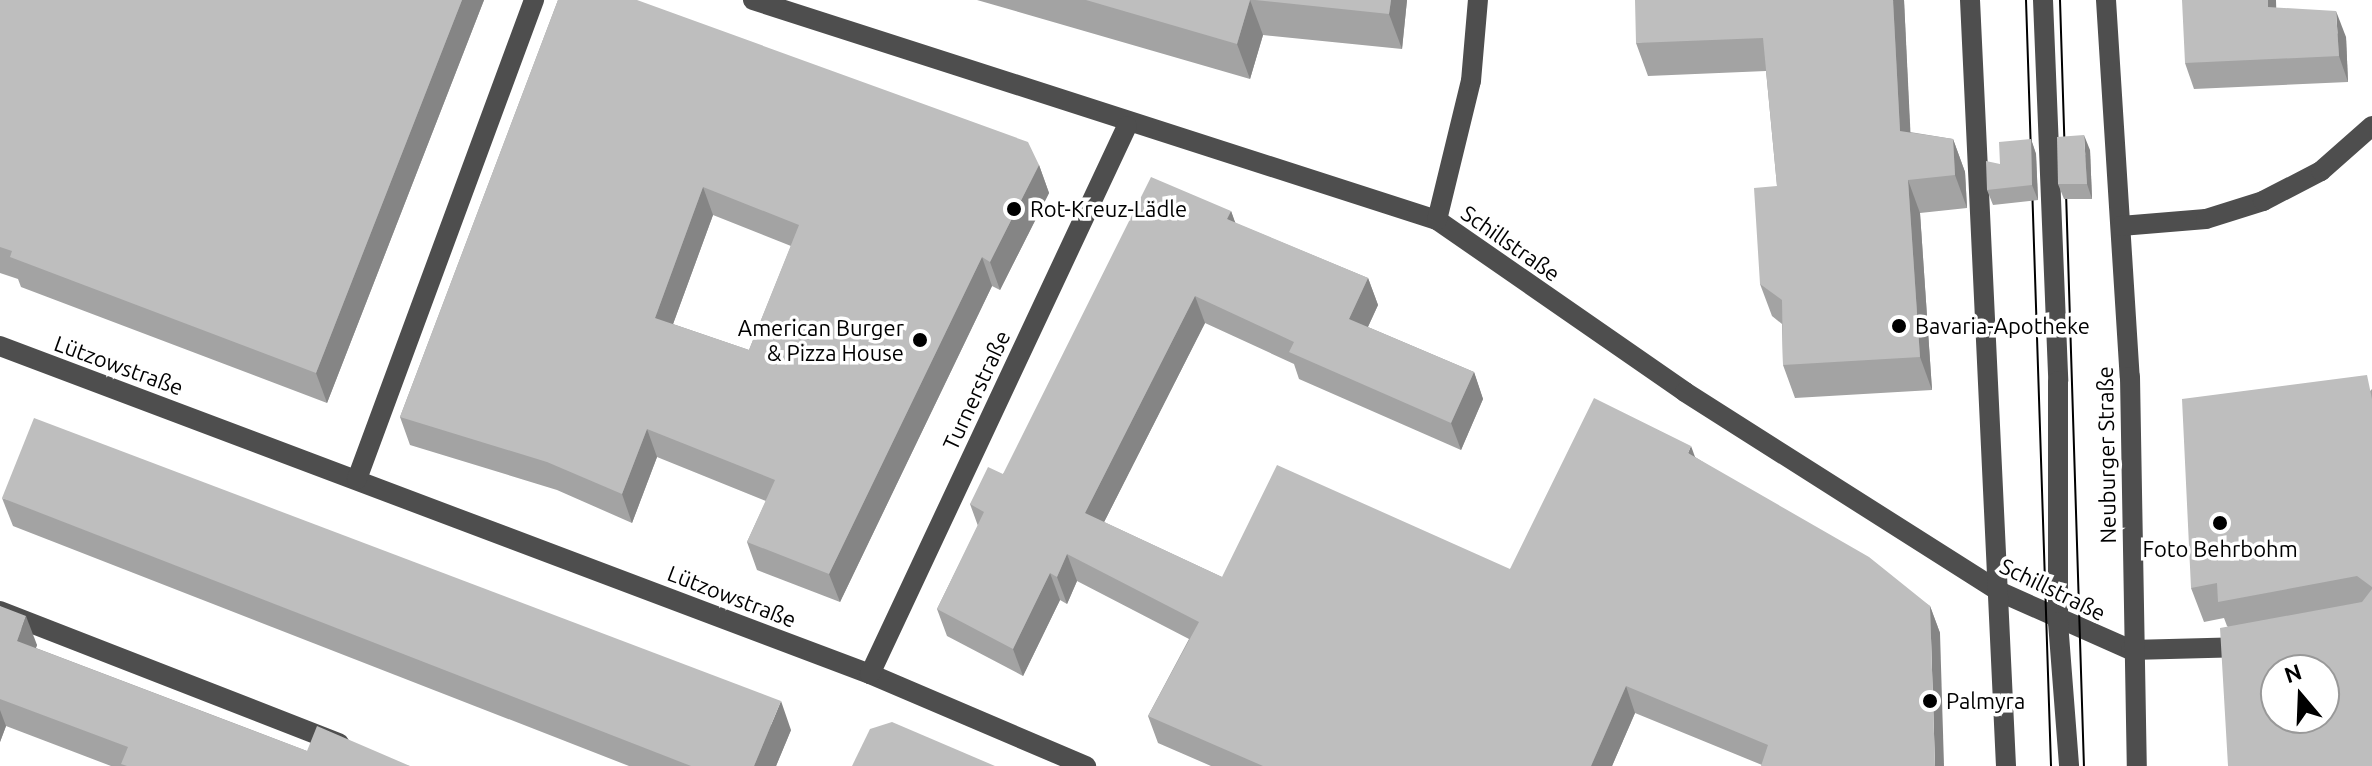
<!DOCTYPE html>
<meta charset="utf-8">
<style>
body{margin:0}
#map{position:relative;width:2372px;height:766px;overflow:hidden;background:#fff;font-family:Ubuntu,sans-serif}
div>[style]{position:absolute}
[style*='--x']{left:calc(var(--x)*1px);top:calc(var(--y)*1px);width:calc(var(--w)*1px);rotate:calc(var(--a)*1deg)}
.minor>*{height:20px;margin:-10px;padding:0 10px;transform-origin:10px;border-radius:10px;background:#4e4e4e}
.tram>*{height:2px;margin:-1px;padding:0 1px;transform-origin:1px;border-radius:1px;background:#000}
.wall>*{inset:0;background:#a3a3a3}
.shaded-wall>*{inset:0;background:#858585}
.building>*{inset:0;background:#bebebe}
.dots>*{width:22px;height:22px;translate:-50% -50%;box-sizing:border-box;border:4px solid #fff;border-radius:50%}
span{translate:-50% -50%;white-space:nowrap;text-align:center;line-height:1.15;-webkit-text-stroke:7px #fff;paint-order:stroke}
.poi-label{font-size:22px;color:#000}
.left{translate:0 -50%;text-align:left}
.right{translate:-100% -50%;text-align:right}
.street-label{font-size:22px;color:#000}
.north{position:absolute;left:2260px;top:654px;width:80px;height:80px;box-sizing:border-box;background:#fff;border:2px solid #999;border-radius:50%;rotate:341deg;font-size:22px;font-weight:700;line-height:32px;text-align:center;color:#000}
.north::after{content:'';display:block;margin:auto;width:28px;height:36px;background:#000;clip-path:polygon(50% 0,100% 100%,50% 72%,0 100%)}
</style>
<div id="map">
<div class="minor">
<div style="--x:753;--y:0;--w:719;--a:17.83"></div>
<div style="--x:1437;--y:220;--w:302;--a:34.7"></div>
<div style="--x:1685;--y:392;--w:371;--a:32.4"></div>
<div style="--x:1998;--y:591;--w:145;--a:23.9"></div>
<div style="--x:2131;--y:650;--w:115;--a:-1.5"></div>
<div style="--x:1970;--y:0;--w:767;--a:87.31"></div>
<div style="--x:2043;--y:0;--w:381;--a:87.7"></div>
<div style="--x:2058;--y:381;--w:241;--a:90"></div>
<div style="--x:2058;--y:622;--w:144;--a:85.6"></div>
<div style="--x:2106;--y:0;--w:378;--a:86.4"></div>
<div style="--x:2130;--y:377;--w:389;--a:89"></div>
<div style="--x:1437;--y:220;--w:143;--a:-76.3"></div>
<div style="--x:1471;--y:81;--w:81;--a:-85.1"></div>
<div style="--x:2121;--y:226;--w:85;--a:-4.7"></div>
<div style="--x:2206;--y:219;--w:60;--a:-17.5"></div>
<div style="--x:2263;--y:201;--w:65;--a:-27.3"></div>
<div style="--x:2321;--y:171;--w:68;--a:-41.4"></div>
<div style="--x:0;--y:346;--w:930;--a:20.66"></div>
<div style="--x:870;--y:674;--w:235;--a:23.1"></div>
<div style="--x:357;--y:479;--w:511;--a:-69.72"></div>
<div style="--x:0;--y:611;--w:364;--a:21.3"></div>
<div style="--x:870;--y:674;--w:605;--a:-64.87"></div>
</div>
<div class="tram">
<div style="--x:2026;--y:0;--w:766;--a:88.13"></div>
<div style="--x:2060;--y:0;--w:766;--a:88.21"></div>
</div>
<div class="wall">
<div style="clip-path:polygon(0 0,484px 0,327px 403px,21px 287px,18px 279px,0 273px)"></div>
<div style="clip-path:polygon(evenodd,558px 0,1039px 165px,1049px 193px,1000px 290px,992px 286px,840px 602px,757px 570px,747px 542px,766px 501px,657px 457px,632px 523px,557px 490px,410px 445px,400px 417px,558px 0,713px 215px,791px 246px,749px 350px,673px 324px,713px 215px)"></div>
<div style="clip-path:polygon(977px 0,1407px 0,1402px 49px,1263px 35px,1250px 79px)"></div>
<div style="clip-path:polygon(1904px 0,1910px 132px,1953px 139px,1965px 172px,1967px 208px,1920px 213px,1932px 390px,1795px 398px,1783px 365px,1782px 324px,1772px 316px,1760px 284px,1777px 186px,1766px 71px,1648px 76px,1636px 43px)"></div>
<div style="clip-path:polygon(2276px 8px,2346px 37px,2348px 82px,2194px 89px,2185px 63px)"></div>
<div style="clip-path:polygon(2031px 139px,2036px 154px,2038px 200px,1993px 205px,1987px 190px,2000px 164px)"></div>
<div style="clip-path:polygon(2090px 150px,2092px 199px,2064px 199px,2058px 184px)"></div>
<div style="clip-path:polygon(1231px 211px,1235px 223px,1368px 278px,1378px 305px,1368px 327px,1474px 372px,1483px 399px,1461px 450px,1299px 379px,1294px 364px,1205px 323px,1104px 522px,1222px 577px,1510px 569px,1695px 457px,1930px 606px,1940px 633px,1762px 765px,1635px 713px,1612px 766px,1211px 766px,1158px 743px,1148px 716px,1189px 639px,1077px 581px,1067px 604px,1060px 600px,1023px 676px,947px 636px,937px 609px,978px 526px,970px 504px,1003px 474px)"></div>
<div style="clip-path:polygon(2372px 389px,2372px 766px,2227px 626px,2224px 618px,2204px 622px,2191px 588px)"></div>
<div style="clip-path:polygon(2px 498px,791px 730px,776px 766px,629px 766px,13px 526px)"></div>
<div style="clip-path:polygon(0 606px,37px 645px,36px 648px,307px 751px,410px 766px,111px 766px,6px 726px,0 742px)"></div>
</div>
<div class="shaded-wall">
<div style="clip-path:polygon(462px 0,484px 0,327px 403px,316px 373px)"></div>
<div style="clip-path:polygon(1250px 0,1263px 35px,1250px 79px,1237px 44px)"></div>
<div style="clip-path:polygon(1391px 0,1407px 0,1402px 49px,1389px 14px)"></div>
<div style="clip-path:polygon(1893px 0,1904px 0,1912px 164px,1900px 131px)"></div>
<div style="clip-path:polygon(2268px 0,2276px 0,2277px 33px,2268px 7px)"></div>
<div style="clip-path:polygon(2336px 11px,2346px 37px,2348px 82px,2339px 56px)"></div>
<div style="clip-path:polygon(2084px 135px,2090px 150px,2092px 199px,2087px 184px)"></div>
<div style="clip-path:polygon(1953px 139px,1965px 172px,1967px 208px,1955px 175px)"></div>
<div style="clip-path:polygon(2031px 139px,2036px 154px,2038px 200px,2032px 185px)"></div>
<div style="clip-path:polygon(1039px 165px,1049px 193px,1000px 290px,990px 262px)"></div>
<div style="clip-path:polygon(1908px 180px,1920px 213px,1932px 390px,1920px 357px)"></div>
<div style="clip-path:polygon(703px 187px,713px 215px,665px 346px,655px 318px)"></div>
<div style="clip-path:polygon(1231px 211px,1241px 238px,1227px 219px)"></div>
<div style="clip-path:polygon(982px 257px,992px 286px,840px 602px,829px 574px)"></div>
<div style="clip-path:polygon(1368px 278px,1378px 305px,1359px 346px,1349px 319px)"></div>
<div style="clip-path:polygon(1195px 296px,1205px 323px,1095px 540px,1085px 513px)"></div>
<div style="clip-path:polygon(1474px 372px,1483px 399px,1461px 450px,1451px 423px)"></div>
<div style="clip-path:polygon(647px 429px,657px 457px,632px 523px,622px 494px)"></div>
<div style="clip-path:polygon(1691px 446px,1701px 473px,1688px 453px)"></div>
<div style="clip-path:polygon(1067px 554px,1077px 581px,1067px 604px,1057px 577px)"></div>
<div style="clip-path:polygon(1050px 573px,1060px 600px,1023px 676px,1013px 649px)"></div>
<div style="clip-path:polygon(1930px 606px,1940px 633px,1944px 766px,1935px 766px)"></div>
<div style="clip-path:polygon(26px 616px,37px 645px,27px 670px,17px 641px)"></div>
<div style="clip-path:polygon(1626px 686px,1635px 713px,1612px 766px,1591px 766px)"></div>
<div style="clip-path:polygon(781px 701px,791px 730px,776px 766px,754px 766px)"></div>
<div style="clip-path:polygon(0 710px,6px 726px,0 742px)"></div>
</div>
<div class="building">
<div style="clip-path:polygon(0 0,462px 0,316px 373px,10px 257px,12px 251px,0 247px)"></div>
<div style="clip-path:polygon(evenodd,558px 0,637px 0,1028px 142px,1039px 165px,990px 262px,982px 257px,829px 574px,747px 542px,775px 480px,647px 429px,622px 494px,547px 462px,400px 417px,558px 0,703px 187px,799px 225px,749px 350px,655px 318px,703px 187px)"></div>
<div style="clip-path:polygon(1086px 0,1250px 0,1237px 44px)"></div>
<div style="clip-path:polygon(1255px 0,1391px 0,1389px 14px)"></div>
<div style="clip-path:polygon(1635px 0,1893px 0,1900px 131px,1953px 139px,1955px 175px,1908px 180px,1920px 357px,1783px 365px,1782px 300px,1760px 284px,1754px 188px,1777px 186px,1763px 38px,1636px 43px)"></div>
<div style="clip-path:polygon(2182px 0,2268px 0,2268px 7px,2336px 11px,2339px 56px,2185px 63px)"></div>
<div style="clip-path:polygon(2084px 135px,2087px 184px,2058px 184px,2057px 137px)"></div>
<div style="clip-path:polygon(2031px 139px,2032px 185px,1987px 190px,1986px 161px,2000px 164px,1999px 142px)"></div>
<div style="clip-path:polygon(1151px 177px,1231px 211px,1227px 219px,1368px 278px,1349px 319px,1474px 372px,1451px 423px,1289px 352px,1294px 342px,1195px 296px,1085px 513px,1222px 577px,1277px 465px,1510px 569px,1594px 398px,1691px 446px,1688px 453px,1869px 557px,1930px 606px,1935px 766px,1761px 766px,1768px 745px,1626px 686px,1591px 766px,1263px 766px,1148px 716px,1199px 622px,1067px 554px,1057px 577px,1050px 573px,1013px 649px,937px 609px,984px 512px,970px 504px,988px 467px,1003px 474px)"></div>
<div style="clip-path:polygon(2367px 375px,2372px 399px,2372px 587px,2357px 576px,2218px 602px,2217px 583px,2191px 588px,2182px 399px)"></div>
<div style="clip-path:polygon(34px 418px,781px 701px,754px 766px,691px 766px,2px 498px)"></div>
<div style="clip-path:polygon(evenodd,2372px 589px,2372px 766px,2228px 766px,2220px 628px,2362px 602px,2372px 589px,2276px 670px,2324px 670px,2324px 718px,2276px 718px,2276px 670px)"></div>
<div style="clip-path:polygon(0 606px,26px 616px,17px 641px,307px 751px,317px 726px,410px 766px,127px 766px,121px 764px,128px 747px,0 699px)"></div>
<div style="clip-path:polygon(892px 722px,995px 766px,852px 766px,870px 729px)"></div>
</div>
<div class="dots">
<div style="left:1014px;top:209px;background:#000"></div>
<div style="left:1899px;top:326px;background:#000"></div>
<div style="left:920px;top:340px;background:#000"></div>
<div style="left:2220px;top:523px;background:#000"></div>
<div style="left:1930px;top:701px;background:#000"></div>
</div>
<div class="poi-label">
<span class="left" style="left:1030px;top:209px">Rot-Kreuz-Lädle</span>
<span class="left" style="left:1915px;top:326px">Bavaria-Apotheke</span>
<span class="right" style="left:904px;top:340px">American Burger<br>&amp; Pizza House</span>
<span style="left:2220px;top:549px">Foto Behrbohm</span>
<span class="left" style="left:1946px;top:701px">Palmyra</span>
</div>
<div class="street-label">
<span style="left:1511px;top:243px;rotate:35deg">Schillstraße</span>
<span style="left:119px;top:365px;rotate:20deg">Lützowstraße</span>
<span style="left:976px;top:390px;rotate:-65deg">Turnerstraße</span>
<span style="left:2106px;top:455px;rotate:-91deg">Neuburger Straße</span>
<span style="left:2053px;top:589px;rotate:26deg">Schillstraße</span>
<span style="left:732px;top:596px;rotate:21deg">Lützowstraße</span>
</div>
<div class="north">N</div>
</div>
